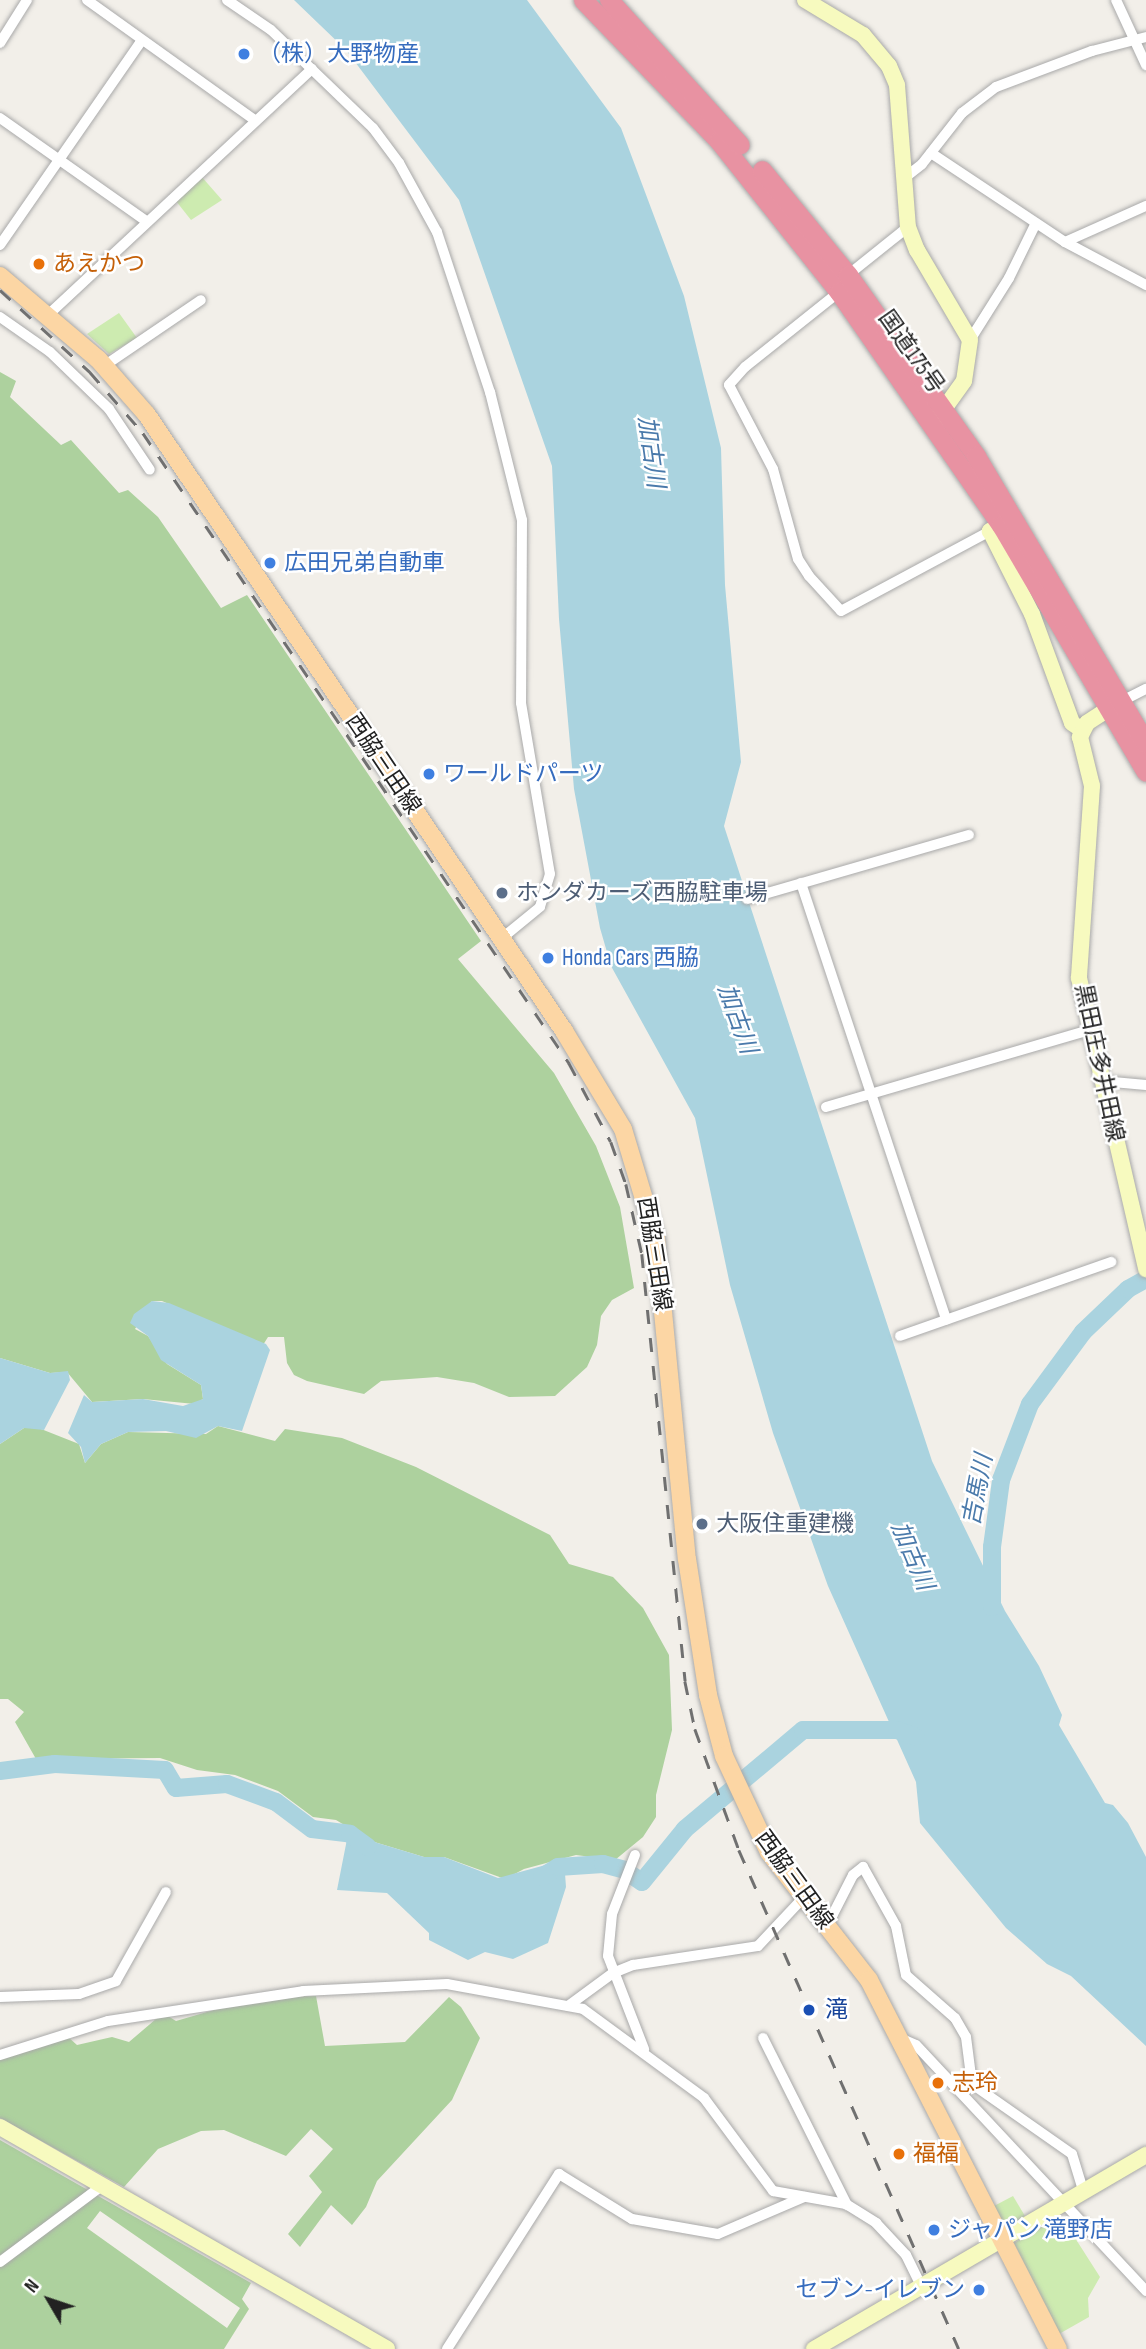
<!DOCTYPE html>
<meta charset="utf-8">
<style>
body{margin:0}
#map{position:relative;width:1146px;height:2349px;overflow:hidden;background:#f2efe9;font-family:"Sofia Sans Condensed","Noto Sans JP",sans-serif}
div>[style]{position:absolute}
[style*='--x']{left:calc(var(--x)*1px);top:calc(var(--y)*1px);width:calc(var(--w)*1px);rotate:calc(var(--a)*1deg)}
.grass>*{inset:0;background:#cdebb0}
.forest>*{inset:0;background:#add19e}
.water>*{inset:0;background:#aad3df}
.river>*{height:18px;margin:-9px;padding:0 9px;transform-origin:9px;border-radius:9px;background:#aad3df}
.roads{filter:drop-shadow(0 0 2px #a9a9a9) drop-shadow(0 0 2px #a9a9a9)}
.street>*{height:10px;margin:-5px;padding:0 5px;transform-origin:5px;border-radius:5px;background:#fff}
.secondary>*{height:16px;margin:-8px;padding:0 8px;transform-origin:8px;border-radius:8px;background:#f7fabf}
.primary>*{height:18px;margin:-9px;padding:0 9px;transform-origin:9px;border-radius:9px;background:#fcd6a4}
.highway>*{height:19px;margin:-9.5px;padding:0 9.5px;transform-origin:9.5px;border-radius:9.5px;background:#e892a2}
.rail>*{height:2.5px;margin-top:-1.25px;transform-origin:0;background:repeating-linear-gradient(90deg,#707070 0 14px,transparent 0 28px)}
.dots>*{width:19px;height:19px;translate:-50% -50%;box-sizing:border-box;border:4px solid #fff;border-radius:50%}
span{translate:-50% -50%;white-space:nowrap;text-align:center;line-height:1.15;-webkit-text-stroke:5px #fff;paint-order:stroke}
.shop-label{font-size:23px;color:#366cbe}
.left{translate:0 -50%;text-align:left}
.right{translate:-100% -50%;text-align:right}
.food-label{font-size:23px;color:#c56008}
.street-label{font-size:23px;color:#222}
.service-label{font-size:23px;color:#4e5e75}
.transit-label{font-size:23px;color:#164399}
.water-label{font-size:24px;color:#4a7aab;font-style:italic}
.north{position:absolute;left:14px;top:2265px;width:70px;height:70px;-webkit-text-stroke:5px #fff;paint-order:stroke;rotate:309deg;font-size:19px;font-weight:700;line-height:28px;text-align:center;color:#222}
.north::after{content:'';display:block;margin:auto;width:24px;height:32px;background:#222;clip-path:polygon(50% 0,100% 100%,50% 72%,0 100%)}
</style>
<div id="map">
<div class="grass">
<div style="clip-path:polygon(201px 176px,222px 200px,191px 220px,176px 201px)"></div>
<div style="clip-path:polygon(119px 313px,137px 338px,109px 354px,87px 334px)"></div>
<div style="clip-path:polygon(1013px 2196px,1025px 2216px,1009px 2225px,1000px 2221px,994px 2206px)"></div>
<div style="clip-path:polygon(1061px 2216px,1100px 2277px,1088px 2298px,1089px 2317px,1059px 2334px,1014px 2243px)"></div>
</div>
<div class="forest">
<div style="clip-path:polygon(0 372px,16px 381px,10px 397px,61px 445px,71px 440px,119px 493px,128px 490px,158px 517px,221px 608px,247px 595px,481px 941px,458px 959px,554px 1073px,596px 1146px,620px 1207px,634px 1288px,612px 1300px,601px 1316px,597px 1345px,587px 1367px,555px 1396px,509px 1397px,474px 1383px,437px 1377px,381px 1381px,364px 1394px,307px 1381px,294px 1375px,287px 1363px,284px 1337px,268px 1337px,263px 1345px,162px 1301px,152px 1301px,135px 1329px,148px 1336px,167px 1364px,201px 1385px,203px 1399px,195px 1404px,143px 1399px,92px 1402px,67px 1372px,50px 1373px,0 1358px)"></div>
<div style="clip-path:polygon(218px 1426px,275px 1441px,285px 1429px,342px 1438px,416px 1467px,550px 1535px,569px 1564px,613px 1577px,643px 1608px,669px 1655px,672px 1730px,656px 1795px,656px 1817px,643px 1837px,615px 1860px,576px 1855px,524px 1869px,505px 1879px,444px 1857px,424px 1857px,371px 1841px,336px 1820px,313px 1817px,278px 1791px,235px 1775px,197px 1770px,160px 1758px,36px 1759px,15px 1722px,24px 1712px,8px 1699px,0 1699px,0 1444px,24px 1428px,36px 1427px,79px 1444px,85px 1463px,101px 1444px,128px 1432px,206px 1434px)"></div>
<div style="clip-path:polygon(316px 1996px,325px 2046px,405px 2042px,449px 1997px,461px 2007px,480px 2038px,452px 2100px,377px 2181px,366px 2207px,352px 2225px,331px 2205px,300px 2247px,288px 2234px,322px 2192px,309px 2176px,333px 2149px,311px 2129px,286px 2156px,224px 2130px,201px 2131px,158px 2149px,124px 2187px,0 2118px,0 2059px,68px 2037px,77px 2045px,112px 2037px,129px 2042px,163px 2013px,176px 2021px,255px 1998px)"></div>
<div style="clip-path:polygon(evenodd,0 2140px,251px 2283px,242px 2299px,249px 2309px,224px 2349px,0 2349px,0 2140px,100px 2211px,240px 2308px,227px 2328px,87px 2228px,100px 2211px)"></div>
</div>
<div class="water">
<div style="clip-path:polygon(294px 0,527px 0,621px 128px,684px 296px,721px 448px,725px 585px,741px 762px,724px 826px,932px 1461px,1005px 1611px,1039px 1666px,1062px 1715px,1059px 1725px,1105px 1803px,1113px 1805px,1128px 1823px,1146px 1857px,1146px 2046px,1071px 1976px,1047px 1964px,1006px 1928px,920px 1823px,916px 1782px,828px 1586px,773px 1433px,730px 1285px,695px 1118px,611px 966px,600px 928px,574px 789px,559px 619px,552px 466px,459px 200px,346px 50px)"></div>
<div style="clip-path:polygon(152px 1301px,169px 1303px,266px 1344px,270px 1350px,242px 1431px,218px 1426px,196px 1438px,166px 1431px,128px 1432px,101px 1444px,85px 1463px,81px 1447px,68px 1433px,84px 1395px,92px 1402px,143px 1399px,183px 1406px,203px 1399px,201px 1385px,161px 1360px,148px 1336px,130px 1323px,134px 1314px)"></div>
<div style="clip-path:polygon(0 1358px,50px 1373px,68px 1371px,70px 1380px,44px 1430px,24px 1428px,0 1444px)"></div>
<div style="clip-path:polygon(349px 1829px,371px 1841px,424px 1857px,444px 1857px,498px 1878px,564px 1860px,566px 1887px,548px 1943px,513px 1959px,485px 1952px,468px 1960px,429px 1940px,429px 1933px,387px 1893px,337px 1890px)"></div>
</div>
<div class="river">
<div style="--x:992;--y:1607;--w:60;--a:-90"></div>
<div style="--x:992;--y:1547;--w:68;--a:-82.3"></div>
<div style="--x:1001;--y:1480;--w:81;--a:-69.1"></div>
<div style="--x:1030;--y:1404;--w:89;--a:-53.6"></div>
<div style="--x:1083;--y:1332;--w:62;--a:-43.7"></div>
<div style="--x:1128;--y:1289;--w:21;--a:-29"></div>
<div style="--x:0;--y:1771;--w:55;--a:-7.3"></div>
<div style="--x:55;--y:1764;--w:110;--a:3.1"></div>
<div style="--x:165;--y:1770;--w:21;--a:59"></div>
<div style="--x:176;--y:1788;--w:51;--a:-4.5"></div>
<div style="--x:227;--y:1784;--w:52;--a:20.2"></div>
<div style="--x:276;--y:1802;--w:45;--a:36.9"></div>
<div style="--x:312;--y:1829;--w:38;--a:7"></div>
<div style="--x:350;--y:1834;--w:22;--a:36"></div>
<div style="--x:630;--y:1874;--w:14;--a:34"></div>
<div style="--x:642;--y:1882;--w:68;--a:-50.9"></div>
<div style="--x:685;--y:1829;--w:154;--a:-40"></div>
<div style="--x:803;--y:1730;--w:94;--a:0"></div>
<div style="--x:897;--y:1730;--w:20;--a:20"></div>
<div style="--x:542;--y:1877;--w:19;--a:-32"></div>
<div style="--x:558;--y:1867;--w:45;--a:-3.8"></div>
<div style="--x:603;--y:1864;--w:23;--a:15"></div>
</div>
<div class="roads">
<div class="street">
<div style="--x:87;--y:0;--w:204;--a:35.6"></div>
<div style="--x:227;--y:0;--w:53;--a:34.3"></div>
<div style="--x:271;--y:30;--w:141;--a:43.9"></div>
<div style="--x:373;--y:128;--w:44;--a:53.4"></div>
<div style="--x:399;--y:163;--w:79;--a:61.2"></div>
<div style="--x:437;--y:232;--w:169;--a:71.7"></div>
<div style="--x:490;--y:392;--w:132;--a:76"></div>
<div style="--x:522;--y:520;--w:183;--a:90.3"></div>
<div style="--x:521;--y:703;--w:173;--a:80.4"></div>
<div style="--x:550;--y:874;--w:34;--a:107"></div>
<div style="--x:540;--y:907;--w:50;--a:140.6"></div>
<div style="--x:1116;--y:0;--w:72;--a:65.2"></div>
<div style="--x:0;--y:43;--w:51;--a:-57.9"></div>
<div style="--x:0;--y:118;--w:179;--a:35.2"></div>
<div style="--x:931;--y:153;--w:161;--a:33.6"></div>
<div style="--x:1065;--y:242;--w:92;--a:28"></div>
<div style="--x:903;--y:179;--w:24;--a:-38"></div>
<div style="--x:922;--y:164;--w:65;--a:-51.9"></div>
<div style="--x:962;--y:113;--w:43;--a:-37.4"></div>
<div style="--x:996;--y:87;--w:103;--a:-20.6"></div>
<div style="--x:1092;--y:51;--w:56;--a:-14.5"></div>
<div style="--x:1065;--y:242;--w:89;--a:-24"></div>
<div style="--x:0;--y:245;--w:249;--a:-55.3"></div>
<div style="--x:848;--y:275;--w:77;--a:-38.7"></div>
<div style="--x:839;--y:292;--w:120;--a:141.4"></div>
<div style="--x:745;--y:367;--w:24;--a:132"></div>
<div style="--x:729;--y:385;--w:95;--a:62.4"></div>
<div style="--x:773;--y:469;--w:93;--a:74.5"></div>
<div style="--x:798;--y:559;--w:20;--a:57"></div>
<div style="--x:809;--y:576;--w:47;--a:47.6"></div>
<div style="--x:841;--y:611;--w:169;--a:-28.2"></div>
<div style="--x:48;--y:315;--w:361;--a:-43"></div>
<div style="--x:0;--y:317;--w:61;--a:35"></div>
<div style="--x:50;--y:352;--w:82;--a:44"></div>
<div style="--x:109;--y:409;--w:73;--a:56.1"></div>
<div style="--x:970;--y:340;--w:73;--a:-57.8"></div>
<div style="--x:1009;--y:278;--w:61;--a:-63.9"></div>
<div style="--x:104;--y:366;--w:117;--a:-34.2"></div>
<div style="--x:1122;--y:701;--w:27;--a:-27"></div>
<div style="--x:801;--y:883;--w:460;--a:71.6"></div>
<div style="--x:747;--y:899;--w:231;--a:-16.1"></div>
<div style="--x:1102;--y:1081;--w:44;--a:5.2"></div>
<div style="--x:826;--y:1107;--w:274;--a:-16.3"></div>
<div style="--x:900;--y:1336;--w:224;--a:-19.3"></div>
<div style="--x:635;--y:1855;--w:63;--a:111.3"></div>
<div style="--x:612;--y:1914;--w:42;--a:95.4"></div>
<div style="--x:608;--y:1956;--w:100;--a:68.8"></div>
<div style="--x:827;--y:1926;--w:57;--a:-63"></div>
<div style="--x:853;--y:1875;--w:13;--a:-39"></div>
<div style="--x:863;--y:1867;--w:68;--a:60.8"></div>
<div style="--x:896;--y:1926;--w:50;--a:78.5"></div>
<div style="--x:906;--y:1975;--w:65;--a:41.3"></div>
<div style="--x:955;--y:2018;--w:22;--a:60"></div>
<div style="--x:966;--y:2037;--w:47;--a:82.7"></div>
<div style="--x:972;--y:2084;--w:122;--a:35"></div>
<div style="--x:1072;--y:2154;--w:39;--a:73"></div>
<div style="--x:0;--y:1997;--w:79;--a:-2.2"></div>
<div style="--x:79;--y:1994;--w:39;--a:-19"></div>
<div style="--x:116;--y:1981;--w:102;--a:-60.7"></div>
<div style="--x:568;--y:2006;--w:56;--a:-36.3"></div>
<div style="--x:613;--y:1973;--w:22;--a:-22"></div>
<div style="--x:633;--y:1965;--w:126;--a:-8.6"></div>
<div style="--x:758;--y:1946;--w:67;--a:-46.8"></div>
<div style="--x:763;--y:2038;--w:187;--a:63.3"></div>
<div style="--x:900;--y:2038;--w:17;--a:24"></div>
<div style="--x:916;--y:2045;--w:337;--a:46.9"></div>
<div style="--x:0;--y:2055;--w:113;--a:-17.5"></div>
<div style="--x:108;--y:2021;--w:197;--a:-8.7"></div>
<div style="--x:303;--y:1991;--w:144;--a:-2.8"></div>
<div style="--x:447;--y:1984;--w:138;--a:10.4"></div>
<div style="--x:583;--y:2009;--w:150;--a:36.3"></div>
<div style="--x:704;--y:2098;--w:116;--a:53.4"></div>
<div style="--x:773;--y:2191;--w:74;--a:10.1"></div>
<div style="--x:846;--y:2204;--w:36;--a:32"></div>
<div style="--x:876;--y:2223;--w:44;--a:46.8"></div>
<div style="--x:906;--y:2255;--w:34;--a:64"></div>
<div style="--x:0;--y:2262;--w:129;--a:-36.8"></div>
<div style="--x:447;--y:2349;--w:208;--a:-57.4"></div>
<div style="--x:559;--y:2174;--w:86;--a:31.7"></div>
<div style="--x:632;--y:2219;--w:87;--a:9.9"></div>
<div style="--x:718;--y:2234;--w:94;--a:-23.3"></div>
</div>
<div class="secondary">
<div style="--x:805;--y:0;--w:68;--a:31.1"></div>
<div style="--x:863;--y:35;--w:40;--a:50"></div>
<div style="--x:889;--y:66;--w:21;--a:67"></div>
<div style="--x:897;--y:85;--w:142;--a:85.6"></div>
<div style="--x:908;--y:227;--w:25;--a:69"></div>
<div style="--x:917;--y:250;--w:104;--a:59.5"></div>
<div style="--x:970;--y:340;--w:41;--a:98.3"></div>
<div style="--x:964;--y:381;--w:48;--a:125.7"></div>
<div style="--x:1001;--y:525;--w:13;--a:151"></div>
<div style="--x:990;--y:531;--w:93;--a:63.2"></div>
<div style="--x:1032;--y:614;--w:116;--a:69.8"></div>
<div style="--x:1072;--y:723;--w:12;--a:35"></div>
<div style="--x:1119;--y:702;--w:38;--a:147"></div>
<div style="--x:1087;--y:723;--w:16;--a:117"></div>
<div style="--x:1080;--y:737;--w:50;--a:76.2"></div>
<div style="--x:1092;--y:786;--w:192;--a:93.9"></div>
<div style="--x:1079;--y:978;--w:299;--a:77"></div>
<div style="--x:0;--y:2127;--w:446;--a:29.8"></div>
<div style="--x:814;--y:2349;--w:385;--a:-30.3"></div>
</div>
<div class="primary">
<div style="--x:0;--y:276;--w:128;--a:40.3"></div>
<div style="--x:98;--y:359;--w:74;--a:48.8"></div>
<div style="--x:147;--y:415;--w:744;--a:55.9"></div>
<div style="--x:564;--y:1031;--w:114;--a:59"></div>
<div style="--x:623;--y:1129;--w:115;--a:73.3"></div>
<div style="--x:656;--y:1239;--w:321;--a:84.5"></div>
<div style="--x:687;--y:1559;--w:138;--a:81.2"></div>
<div style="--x:708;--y:1695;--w:63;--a:75.3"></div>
<div style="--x:724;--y:1756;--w:106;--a:64.9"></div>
<div style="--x:769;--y:1852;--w:162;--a:52"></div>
<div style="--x:869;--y:1980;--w:415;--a:62.9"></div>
</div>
<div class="highway">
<div style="--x:583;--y:0;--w:196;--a:46"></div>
<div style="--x:719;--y:141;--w:193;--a:51.5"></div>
<div style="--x:839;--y:292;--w:284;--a:55.2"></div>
<div style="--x:1001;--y:525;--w:286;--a:59.6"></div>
<div style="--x:609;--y:0;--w:195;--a:47.9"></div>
<div style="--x:762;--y:170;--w:136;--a:50.7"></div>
<div style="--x:848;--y:275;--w:222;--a:54.7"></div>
<div style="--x:976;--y:456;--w:334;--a:59.4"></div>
</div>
</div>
<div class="rail">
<div style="--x:0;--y:290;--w:122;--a:42.3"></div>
<div style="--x:90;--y:372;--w:81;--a:49"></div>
<div style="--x:143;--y:433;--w:761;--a:55.93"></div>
<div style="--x:569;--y:1063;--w:89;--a:62"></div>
<div style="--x:611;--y:1142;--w:45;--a:70.3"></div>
<div style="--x:626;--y:1184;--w:72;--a:77.1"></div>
<div style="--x:642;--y:1254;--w:429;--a:84.2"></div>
<div style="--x:685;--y:1681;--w:49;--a:78.2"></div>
<div style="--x:695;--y:1729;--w:129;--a:70"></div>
<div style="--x:739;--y:1850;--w:545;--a:66.21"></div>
</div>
<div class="dots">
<div style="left:244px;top:54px;background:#3f7fe0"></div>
<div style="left:39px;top:264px;background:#e8710a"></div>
<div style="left:270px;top:563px;background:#3f7fe0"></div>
<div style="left:429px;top:774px;background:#3f7fe0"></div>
<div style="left:502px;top:893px;background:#5c6f8a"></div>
<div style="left:548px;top:958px;background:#3f7fe0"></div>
<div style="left:702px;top:1524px;background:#5c6f8a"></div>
<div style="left:809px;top:2010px;background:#1a4fb4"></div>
<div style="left:938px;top:2083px;background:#e8710a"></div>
<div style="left:899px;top:2154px;background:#e8710a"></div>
<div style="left:934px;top:2230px;background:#3f7fe0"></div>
<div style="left:979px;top:2290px;background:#3f7fe0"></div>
</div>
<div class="shop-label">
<span class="left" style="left:258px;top:54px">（株）大野物産</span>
<span class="left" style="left:284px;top:563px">広田兄弟自動車</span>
<span class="left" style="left:443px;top:774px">ワールドパーツ</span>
<span class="left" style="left:562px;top:958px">Honda Cars 西脇</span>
<span class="left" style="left:948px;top:2230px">ジャパン 滝野店</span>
<span class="right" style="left:965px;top:2290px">セブン-イレブン</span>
</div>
<div class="food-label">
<span class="left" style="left:53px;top:264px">あえかつ</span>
<span class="left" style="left:952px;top:2083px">志玲</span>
<span class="left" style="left:913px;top:2154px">福福</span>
</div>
<div class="street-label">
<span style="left:911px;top:352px;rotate:55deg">国道175号</span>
<span style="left:383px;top:764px;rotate:56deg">西脇三田線</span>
<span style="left:1099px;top:1063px;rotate:78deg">黒田庄多井田線</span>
<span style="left:654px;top:1254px;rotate:81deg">西脇三田線</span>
<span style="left:794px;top:1880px;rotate:54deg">西脇三田線</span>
</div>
<div class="service-label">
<span class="left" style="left:516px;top:893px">ホンダカーズ西脇駐車場</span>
<span class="left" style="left:716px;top:1524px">大阪住重建機</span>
</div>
<div class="transit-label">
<span class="left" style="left:825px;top:2010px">滝</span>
</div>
<div class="water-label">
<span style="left:651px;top:452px;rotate:82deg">加古川</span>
<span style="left:737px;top:1019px;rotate:70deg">加古川</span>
<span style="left:978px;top:1490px;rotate:-79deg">吉馬川</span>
<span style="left:912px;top:1556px;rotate:67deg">加古川</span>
</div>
<div class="north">N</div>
</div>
